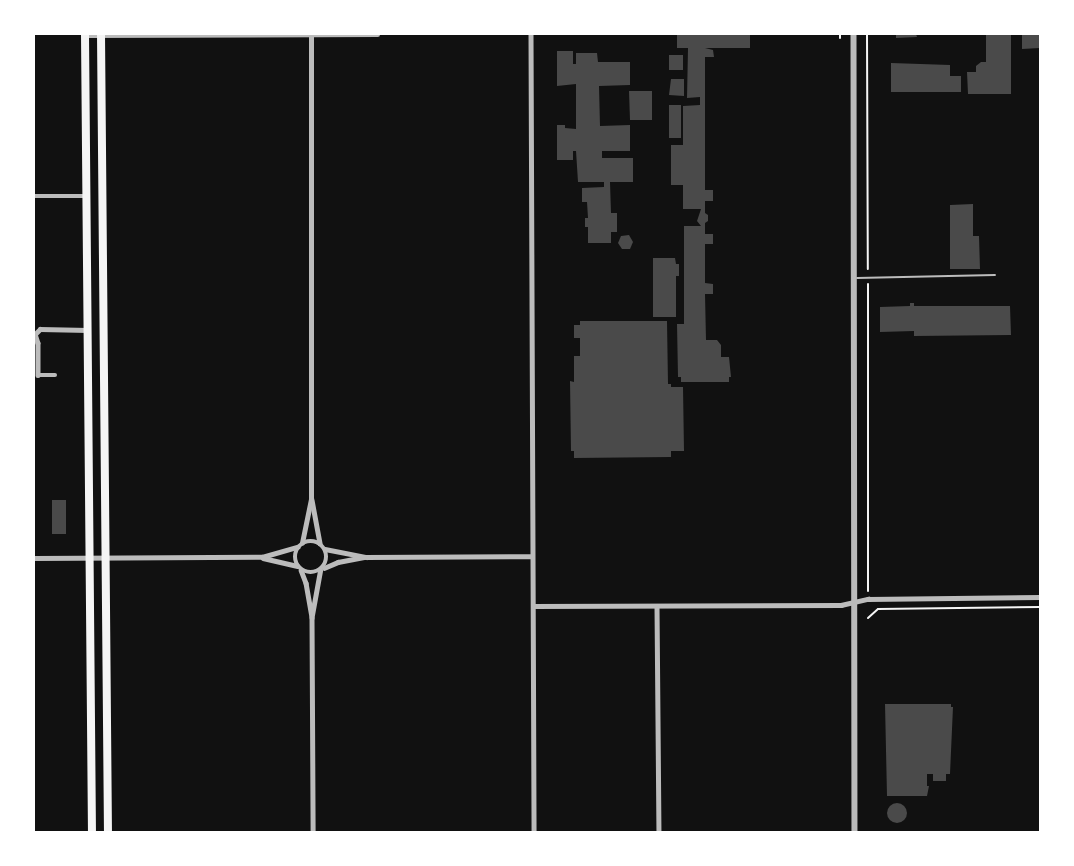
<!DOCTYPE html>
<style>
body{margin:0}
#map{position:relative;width:1074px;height:866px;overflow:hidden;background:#111;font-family:"Source Serif 4",serif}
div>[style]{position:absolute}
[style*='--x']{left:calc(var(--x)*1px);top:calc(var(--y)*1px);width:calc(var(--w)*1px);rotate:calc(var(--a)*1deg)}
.building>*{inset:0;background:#4a4a4a}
.round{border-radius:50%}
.path>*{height:2px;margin:-1px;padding:0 1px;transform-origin:1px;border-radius:1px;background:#f5f5f5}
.service>*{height:2px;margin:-1px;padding:0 1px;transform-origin:1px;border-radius:1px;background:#bcbcbc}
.minor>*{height:4.5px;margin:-2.25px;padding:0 2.25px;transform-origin:2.25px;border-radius:2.25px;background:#bcbcbc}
.minor>.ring{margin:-2.25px;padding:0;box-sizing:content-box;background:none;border:4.5px solid #bcbcbc;border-radius:50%}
.tertiary>*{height:5.5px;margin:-2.75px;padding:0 2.75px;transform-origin:2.75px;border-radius:2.75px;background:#bcbcbc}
.trunk>*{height:8px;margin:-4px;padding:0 4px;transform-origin:4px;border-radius:4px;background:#f5f5f5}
span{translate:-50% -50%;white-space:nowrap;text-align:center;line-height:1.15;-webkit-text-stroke:5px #fff;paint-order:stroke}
.frame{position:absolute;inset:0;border:35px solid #fff;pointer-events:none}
</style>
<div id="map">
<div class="building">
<div style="clip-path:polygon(677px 34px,750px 34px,750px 48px,705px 48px,713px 50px,714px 57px,705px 57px,705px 190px,713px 190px,713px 201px,705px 201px,705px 213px,708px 215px,708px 221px,705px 223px,705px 234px,713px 234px,713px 244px,705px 244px,705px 283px,713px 284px,713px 294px,705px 294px,706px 340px,717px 340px,721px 345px,721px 357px,729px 357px,731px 377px,729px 377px,729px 382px,681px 382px,681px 377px,678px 377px,677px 324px,684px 324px,684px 226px,701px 226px,697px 221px,701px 209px,683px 209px,683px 185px,671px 185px,671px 145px,683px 145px,683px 106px,700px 105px,700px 97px,687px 98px,688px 48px,677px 48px)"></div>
<div style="clip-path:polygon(896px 34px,916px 34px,917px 37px,896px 38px)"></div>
<div style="clip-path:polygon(986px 34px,1011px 34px,1011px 94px,968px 94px,967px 72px,976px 72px,976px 66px,981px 62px,986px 62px)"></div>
<div style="clip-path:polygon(1022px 34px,1040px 34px,1040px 48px,1022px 49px)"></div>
<div style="clip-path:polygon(557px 51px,573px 51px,573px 64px,576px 64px,576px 53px,597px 53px,598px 62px,630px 62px,630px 85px,599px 86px,600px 126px,630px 125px,630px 151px,602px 151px,602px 158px,633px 158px,633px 182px,610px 182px,611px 213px,617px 213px,617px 232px,611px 232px,611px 243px,588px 243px,588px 227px,585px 227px,585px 218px,588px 218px,587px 202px,582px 202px,582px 188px,604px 187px,604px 182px,578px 182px,576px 151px,573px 151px,573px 160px,557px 160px,557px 125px,565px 125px,565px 128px,576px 129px,576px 84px,557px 86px)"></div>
<div style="clip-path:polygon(669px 55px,683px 55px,683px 70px,669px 70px)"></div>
<div style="clip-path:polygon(891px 63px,950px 65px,950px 76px,961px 76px,961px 92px,891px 92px)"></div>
<div style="clip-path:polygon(671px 79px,684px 79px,684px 96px,669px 95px)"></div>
<div style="clip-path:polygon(629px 91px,652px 91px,652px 120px,630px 120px)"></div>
<div style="clip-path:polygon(669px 105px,681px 105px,681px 138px,669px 138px)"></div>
<div style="clip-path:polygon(973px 204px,973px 236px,979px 236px,980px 269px,950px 269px,950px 205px)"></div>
<div style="clip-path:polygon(629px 235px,633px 242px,630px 249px,622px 249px,618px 243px,621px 236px)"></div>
<div style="clip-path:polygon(653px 258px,675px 258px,676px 264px,679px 264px,679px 276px,676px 276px,676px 317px,653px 317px)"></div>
<div style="clip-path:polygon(910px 303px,914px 303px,914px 306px,1010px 306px,1011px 335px,914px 336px,914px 331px,880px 332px,880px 307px,910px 306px)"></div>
<div style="clip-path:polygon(580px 321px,667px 321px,668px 384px,671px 384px,671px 387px,683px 387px,684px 451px,671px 451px,671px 457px,574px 458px,574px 451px,571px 451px,570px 381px,574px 382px,574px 356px,580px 356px,580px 338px,574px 338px,574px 325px,580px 325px)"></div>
<div style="clip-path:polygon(52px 500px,66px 500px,66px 534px,52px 534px)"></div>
<div style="clip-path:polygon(885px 704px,951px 704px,951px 707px,953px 707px,950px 774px,946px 774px,946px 781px,933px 781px,933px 774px,927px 774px,927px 786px,929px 786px,927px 796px,887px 796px)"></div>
<div class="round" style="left:887px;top:803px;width:20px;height:20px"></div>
</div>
<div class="path">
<div style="--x:867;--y:34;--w:235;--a:89.8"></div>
<div style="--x:840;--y:38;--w:4;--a:-90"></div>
<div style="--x:868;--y:284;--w:307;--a:90"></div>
<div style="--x:868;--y:618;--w:13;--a:-42"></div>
<div style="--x:878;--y:609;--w:162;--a:-0.7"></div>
</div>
<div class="service">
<div style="--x:857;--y:278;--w:138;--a:-1.2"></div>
</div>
<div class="minor">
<div style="--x:531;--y:34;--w:798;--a:89.78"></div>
<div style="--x:85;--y:35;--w:292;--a:-0.2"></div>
<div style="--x:34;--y:196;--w:52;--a:0"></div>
<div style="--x:35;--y:334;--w:9;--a:72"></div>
<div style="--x:38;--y:343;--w:32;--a:90"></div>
<div style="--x:38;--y:375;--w:17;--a:0"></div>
<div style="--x:34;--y:335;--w:8;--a:-45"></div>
<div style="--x:40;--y:329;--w:48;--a:1.2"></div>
<div style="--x:312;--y:500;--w:44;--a:79.5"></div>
<div class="ring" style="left:295px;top:541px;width:27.5px;height:27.5px"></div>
<div style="--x:302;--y:543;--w:45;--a:-78.4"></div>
<div style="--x:311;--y:499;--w:464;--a:-90"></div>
<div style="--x:325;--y:549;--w:42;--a:11"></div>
<div style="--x:366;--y:557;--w:166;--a:-0.3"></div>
<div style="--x:34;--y:558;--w:228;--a:-0.3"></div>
<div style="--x:262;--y:557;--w:37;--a:-16"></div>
<div style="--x:263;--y:558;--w:35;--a:13"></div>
<div style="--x:324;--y:568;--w:15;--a:-23"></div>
<div style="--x:338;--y:562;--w:26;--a:-11"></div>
<div style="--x:301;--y:570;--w:14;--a:69"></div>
<div style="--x:306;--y:583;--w:35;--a:80"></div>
<div style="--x:312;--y:617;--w:215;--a:89.7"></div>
<div style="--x:533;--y:606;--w:308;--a:-0.2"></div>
<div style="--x:841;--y:605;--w:28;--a:-13"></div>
<div style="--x:868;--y:599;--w:172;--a:-0.7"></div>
<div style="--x:657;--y:606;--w:226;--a:89.5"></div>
<div style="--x:312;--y:615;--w:45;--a:-79.7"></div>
</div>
<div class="tertiary">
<div style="--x:854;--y:34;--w:798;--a:89.93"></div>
</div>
<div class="trunk">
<div style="--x:85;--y:34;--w:798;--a:89.5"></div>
<div style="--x:101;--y:34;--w:798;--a:89.5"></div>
</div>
<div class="frame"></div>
</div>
